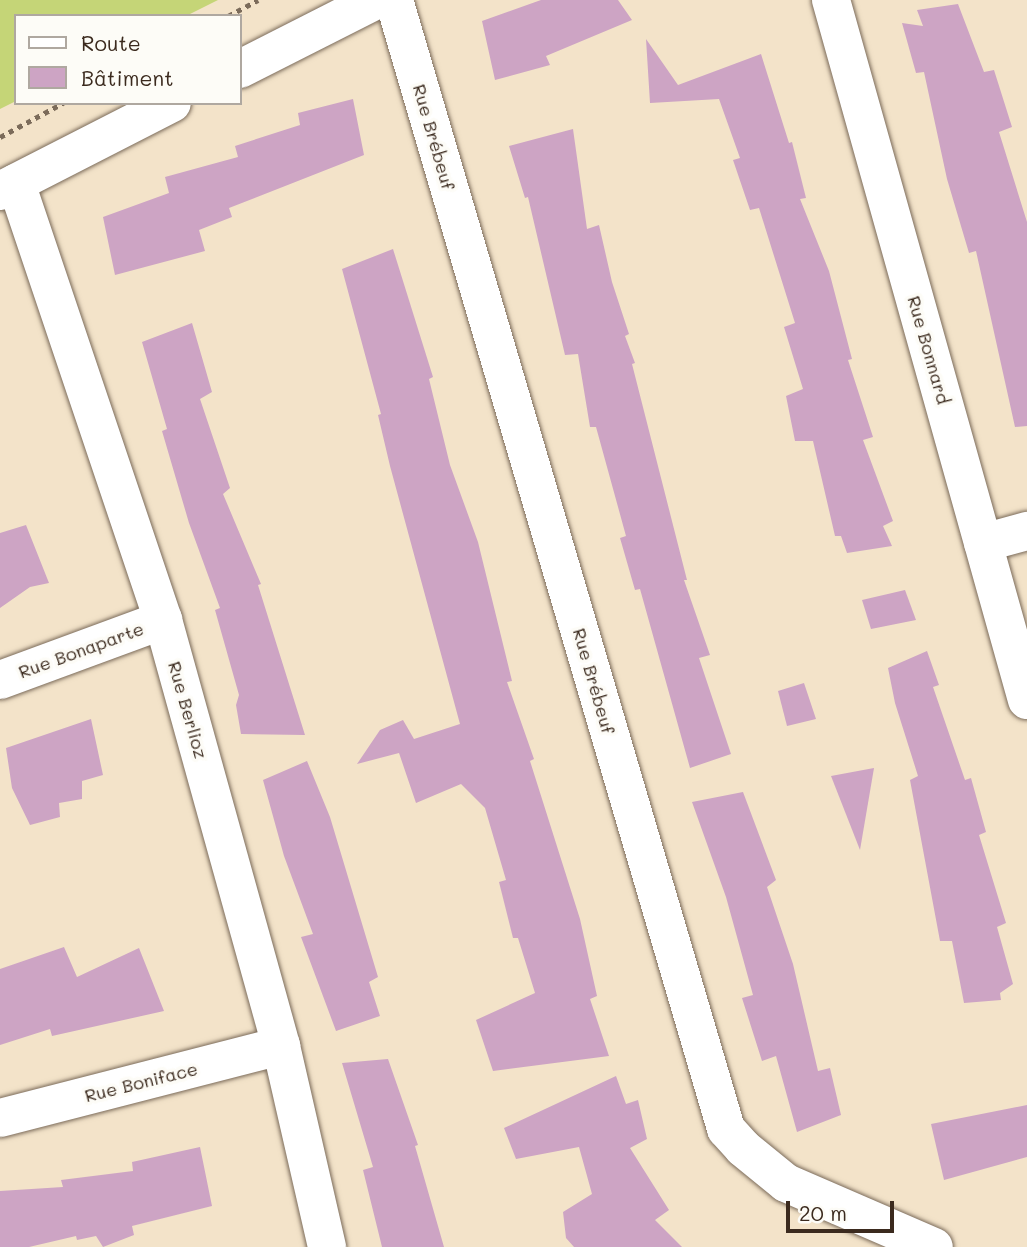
<!DOCTYPE html>
<meta charset="utf-8">
<style>
body{margin:0}
#map{position:relative;width:1027px;height:1247px;overflow:hidden;background:#f3e3c9;font-family:Mali,sans-serif}
div>[style]{position:absolute}
[style*='--x']{left:calc(var(--x)*1px);top:calc(var(--y)*1px);width:calc(var(--w)*1px);rotate:calc(var(--a)*1deg)}
.green>*{inset:0;background:#c5d577}
.building>*{inset:0;background:#cda4c4}
.path>*{height:4.5px;margin-top:-2.25px;transform-origin:0;background:repeating-linear-gradient(90deg,#7b6b5a 0 5px,transparent 0 10px)}
.roads{filter:drop-shadow(0 0 2px #7b6b5a) drop-shadow(0 0 2px #7b6b5a)}
.minor>*{height:38px;margin:-19px;padding:0 19px;transform-origin:19px;border-radius:19px;background:#fff}
span{translate:-50% -50%;white-space:nowrap;text-align:center;line-height:1.15;-webkit-text-stroke:7px #fdfcf7;paint-order:stroke}
.street-label{font-size:18px;color:#3b2a1e}
.legend{position:absolute;left:14px;top:14px;width:228px;height:91px;box-sizing:border-box;background:#fdfcf7;border:2px solid #afa8a0;margin:0;padding:9px 12px;list-style:none;font-size:21px;color:#3b2a1e}
.legend li{display:flex;align-items:center;gap:14px;height:35px}
.legend b{width:35px;border:2px solid #afa8a0}
.scale{position:absolute;left:786px;top:1201px;width:108px;height:32px;box-sizing:border-box;border:4px solid #3b2a1e;border-top:0;padding-left:9px;font-size:21px;line-height:24px;white-space:nowrap;color:#3b2a1e;-webkit-text-stroke:5px #fdfcf7;paint-order:stroke}
</style>
<div id="map">
<div class="green">
<div style="clip-path:polygon(0 0,218px 0,186px 16px,16px 16px,16px 101px,0 109px)"></div>
</div>
<div class="building">
<div style="clip-path:polygon(541px 0,618px 0,632px 20px,546px 56px,550px 65px,495px 80px,482px 21px)"></div>
<div style="clip-path:polygon(958px 4px,984px 72px,994px 70px,1012px 127px,999px 132px,1027px 222px,1027px 426px,1015px 427px,976px 251px,969px 253px,947px 179px,924px 72px,916px 73px,902px 23px,923px 26px,917px 10px)"></div>
<div style="clip-path:polygon(646px 39px,678px 85px,761px 54px,789px 143px,792px 142px,806px 198px,800px 199px,829px 271px,852px 359px,848px 360px,873px 437px,863px 440px,893px 521px,883px 526px,892px 546px,847px 553px,841px 536px,835px 536px,813px 441px,795px 441px,786px 396px,803px 389px,784px 327px,795px 323px,759px 208px,750px 210px,733px 160px,740px 158px,719px 99px,650px 103px)"></div>
<div style="clip-path:polygon(353px 99px,364px 155px,229px 208px,232px 217px,199px 230px,205px 251px,115px 275px,103px 217px,169px 193px,165px 177px,238px 157px,235px 146px,300px 125px,298px 113px)"></div>
<div style="clip-path:polygon(573px 129px,587px 229px,599px 225px,612px 282px,629px 334px,625px 336px,635px 363px,632px 364px,687px 580px,684px 580px,710px 655px,699px 658px,731px 754px,690px 768px,640px 589px,635px 590px,620px 538px,626px 536px,596px 427px,590px 427px,578px 354px,565px 355px,528px 197px,525px 198px,509px 146px)"></div>
<div style="clip-path:polygon(393px 249px,433px 377px,429px 379px,450px 465px,478px 542px,512px 681px,507px 682px,534px 759px,530px 761px,580px 919px,597px 996px,590px 999px,609px 1056px,493px 1071px,476px 1020px,535px 993px,518px 938px,513px 938px,499px 882px,506px 880px,485px 808px,461px 784px,416px 803px,399px 753px,357px 764px,380px 730px,403px 720px,414px 739px,460px 724px,390px 466px,378px 415px,381px 414px,342px 269px)"></div>
<div style="clip-path:polygon(192px 323px,212px 392px,200px 399px,230px 488px,223px 494px,261px 584px,258px 585px,305px 735px,241px 734px,236px 705px,239px 695px,215px 610px,220px 608px,189px 523px,162px 431px,167px 429px,142px 342px)"></div>
<div style="clip-path:polygon(26px 525px,49px 583px,30px 587px,0 608px,0 533px)"></div>
<div style="clip-path:polygon(905px 590px,916px 620px,871px 629px,862px 600px)"></div>
<div style="clip-path:polygon(927px 651px,939px 685px,933px 687px,965px 780px,971px 778px,986px 832px,979px 835px,1006px 923px,997px 927px,1013px 984px,1000px 993px,1001px 1000px,964px 1003px,952px 941px,940px 941px,910px 780px,918px 776px,895px 703px,888px 668px)"></div>
<div style="clip-path:polygon(804px 683px,816px 719px,787px 726px,778px 691px)"></div>
<div style="clip-path:polygon(91px 719px,103px 775px,82px 781px,82px 799px,59px 803px,60px 817px,30px 825px,12px 788px,6px 748px)"></div>
<div style="clip-path:polygon(307px 761px,330px 817px,378px 977px,369px 982px,380px 1016px,336px 1031px,301px 937px,313px 934px,284px 856px,263px 780px)"></div>
<div style="clip-path:polygon(874px 768px,860px 850px,831px 776px)"></div>
<div style="clip-path:polygon(743px 792px,776px 880px,767px 887px,793px 964px,818px 1071px,830px 1068px,841px 1115px,797px 1132px,776px 1056px,762px 1061px,742px 998px,753px 995px,726px 897px,692px 802px)"></div>
<div style="clip-path:polygon(64px 947px,77px 977px,139px 948px,164px 1011px,52px 1036px,50px 1029px,0 1045px,0 969px)"></div>
<div style="clip-path:polygon(388px 1059px,418px 1145px,415px 1146px,444px 1247px,382px 1247px,363px 1170px,373px 1167px,342px 1063px)"></div>
<div style="clip-path:polygon(616px 1076px,626px 1104px,638px 1100px,647px 1139px,630px 1148px,669px 1210px,655px 1220px,682px 1247px,574px 1247px,566px 1238px,563px 1212px,592px 1194px,579px 1147px,516px 1159px,504px 1128px)"></div>
<div style="clip-path:polygon(1027px 1105px,1027px 1157px,944px 1180px,931px 1124px)"></div>
<div style="clip-path:polygon(200px 1147px,212px 1206px,132px 1226px,134px 1235px,103px 1247px,96px 1236px,77px 1240px,76px 1236px,29px 1247px,0 1247px,0 1191px,63px 1187px,61px 1180px,133px 1171px,132px 1162px)"></div>
</div>
<div class="path">
<div style="--x:228;--y:16;--w:34;--a:-28"></div>
<div style="--x:0;--y:137;--w:72;--a:-28.4"></div>
</div>
<div class="roads">
<div class="minor">
<div style="--x:394;--y:0;--w:1177;--a:73.61"></div>
<div style="--x:726;--y:1129;--w:25;--a:48"></div>
<div style="--x:743;--y:1148;--w:55;--a:39.1"></div>
<div style="--x:786;--y:1183;--w:161;--a:23.4"></div>
<div style="--x:831;--y:0;--w:727;--a:74.36"></div>
<div style="--x:240;--y:69;--w:153;--a:-26.9"></div>
<div style="--x:16;--y:183;--w:461;--a:71.4"></div>
<div style="--x:163;--y:620;--w:442;--a:74.5"></div>
<div style="--x:281;--y:1046;--w:206;--a:77.1"></div>
<div style="--x:0;--y:191;--w:193;--a:-27.1"></div>
<div style="--x:983;--y:543;--w:46;--a:-15.3"></div>
<div style="--x:0;--y:680;--w:174;--a:-20.2"></div>
<div style="--x:0;--y:1118;--w:290;--a:-14.4"></div>
</div>
</div>
<div class="street-label">
<span style="left:434px;top:137px;rotate:74deg">Rue Brébeuf</span>
<span style="left:929px;top:350px;rotate:74deg">Rue Bonnard</span>
<span style="left:81px;top:650px;rotate:-20deg">Rue Bonaparte</span>
<span style="left:594px;top:681px;rotate:74deg">Rue Brébeuf</span>
<span style="left:188px;top:710px;rotate:74deg">Rue Berlioz</span>
<span style="left:141px;top:1082px;rotate:-14deg">Rue Boniface</span>
</div>
<ul class="legend">
<li><b style="height:9px;background:#fff"></b>Route</li>
<li><b style="height:19px;background:#cda4c4"></b>Bâtiment</li>
</ul>
<div class="scale">20 m</div>
</div>
